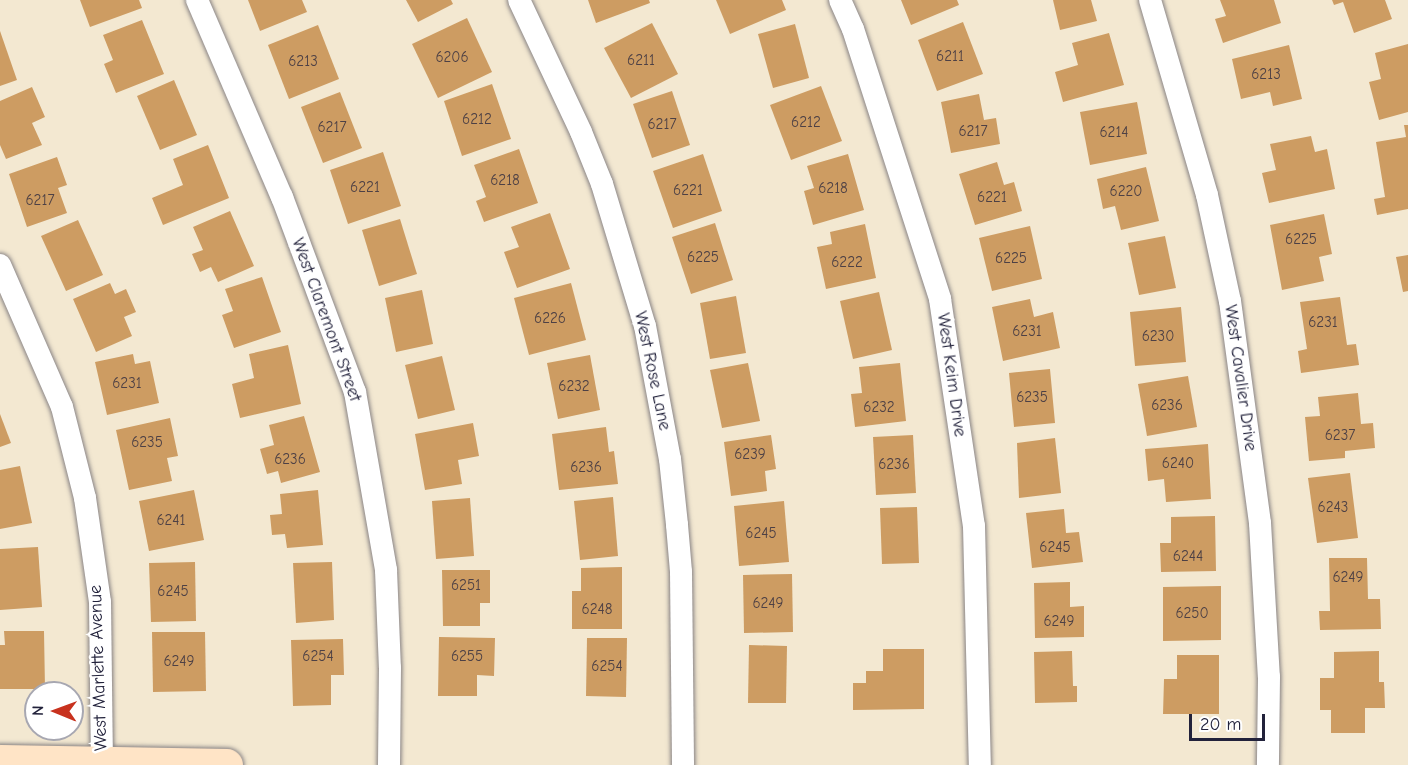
<!DOCTYPE html>
<style>
body{margin:0}
#map{position:relative;width:1408px;height:765px;overflow:hidden;background:#f3e8d1;font-family:"Comic Neue",sans-serif}
div>[style]{position:absolute}
[style*='--x']{left:calc(var(--x)*1px);top:calc(var(--y)*1px);width:calc(var(--w)*1px);rotate:calc(var(--a)*1deg)}
.building>*{inset:0;background:#cd9c62}
.roads{filter:drop-shadow(0 0 2px #8a8586) drop-shadow(0 0 2px #8a8586)}
.street>*{height:22px;margin:-11px;padding:0 11px;transform-origin:11px;border-radius:11px;background:#fff}
.secondary>*{height:32px;margin:-16px;padding:0 16px;transform-origin:16px;border-radius:16px;background:#ffe4c6}
span{translate:-50% -50%;white-space:nowrap;text-align:center;line-height:1.15;-webkit-text-stroke:5px #fff;paint-order:stroke}
.number-label{font-size:15px;color:#4d4045}
.number-label span{-webkit-text-stroke-width:0}
.street-label{font-size:18px;color:#22223b}
.north{position:absolute;left:24px;top:681px;width:60px;height:60px;box-sizing:border-box;background:#fff;border:2px solid #a7a7b1;border-radius:50%;rotate:271deg;font-size:16px;font-weight:700;line-height:24px;text-align:center;color:#22223b}
.north::after{content:'';display:block;margin:auto;width:21px;height:27px;background:#c8321e;clip-path:polygon(50% 0,100% 100%,50% 72%,0 100%)}
.scale{position:absolute;left:1189px;top:714px;width:76px;height:27px;box-sizing:border-box;border:3px solid #22223b;border-top:0;padding-left:8px;font-size:18px;line-height:21px;white-space:nowrap;color:#22223b;-webkit-text-stroke:4px #fff;paint-order:stroke}
</style>
<div id="map">
<div class="building">
<div style="clip-path:polygon(80px 0,139px 0,142px 8px,90px 27px)"></div>
<div style="clip-path:polygon(248px 0,302px 0,307px 12px,260px 31px)"></div>
<div style="clip-path:polygon(406px 0,451px 0,453px 4px,418px 22px)"></div>
<div style="clip-path:polygon(588px 0,649px 0,650px 3px,596px 23px)"></div>
<div style="clip-path:polygon(716px 0,782px 0,786px 10px,730px 34px)"></div>
<div style="clip-path:polygon(901px 0,957px 0,959px 5px,911px 25px)"></div>
<div style="clip-path:polygon(1053px 0,1091px 0,1097px 21px,1060px 30px)"></div>
<div style="clip-path:polygon(1220px 0,1274px 0,1281px 23px,1223px 43px,1215px 19px,1226px 16px)"></div>
<div style="clip-path:polygon(1332px 0,1385px 0,1392px 19px,1354px 33px,1343px 2px,1334px 5px)"></div>
<div style="clip-path:polygon(467px 18px,492px 72px,438px 98px,412px 44px)"></div>
<div style="clip-path:polygon(142px 20px,164px 74px,116px 93px,104px 64px,113px 60px,103px 35px)"></div>
<div style="clip-path:polygon(963px 22px,983px 74px,937px 91px,918px 40px)"></div>
<div style="clip-path:polygon(652px 23px,678px 74px,631px 98px,604px 48px)"></div>
<div style="clip-path:polygon(795px 24px,809px 78px,773px 88px,758px 34px)"></div>
<div style="clip-path:polygon(318px 25px,339px 79px,289px 99px,268px 45px)"></div>
<div style="clip-path:polygon(0 31px,17px 80px,0 86px)"></div>
<div style="clip-path:polygon(1109px 33px,1124px 85px,1063px 102px,1055px 72px,1078px 65px,1072px 43px)"></div>
<div style="clip-path:polygon(1408px 44px,1408px 112px,1379px 120px,1369px 82px,1381px 79px,1375px 53px)"></div>
<div style="clip-path:polygon(1289px 45px,1302px 99px,1273px 106px,1270px 92px,1241px 99px,1232px 59px)"></div>
<div style="clip-path:polygon(174px 80px,197px 135px,160px 150px,137px 96px)"></div>
<div style="clip-path:polygon(492px 84px,511px 139px,462px 156px,444px 101px)"></div>
<div style="clip-path:polygon(821px 86px,842px 141px,791px 160px,770px 105px)"></div>
<div style="clip-path:polygon(32px 87px,45px 117px,32px 123px,42px 145px,6px 159px,0 145px,0 101px)"></div>
<div style="clip-path:polygon(672px 91px,690px 145px,652px 158px,633px 104px)"></div>
<div style="clip-path:polygon(340px 92px,362px 148px,323px 163px,301px 107px)"></div>
<div style="clip-path:polygon(979px 94px,984px 120px,996px 118px,1000px 144px,951px 153px,941px 102px)"></div>
<div style="clip-path:polygon(1137px 102px,1147px 154px,1090px 165px,1080px 112px)"></div>
<div style="clip-path:polygon(1404px 125px,1408px 125px,1408px 209px,1377px 215px,1374px 199px,1385px 197px,1376px 142px,1406px 137px)"></div>
<div style="clip-path:polygon(1311px 136px,1315px 152px,1327px 149px,1335px 189px,1269px 203px,1262px 173px,1276px 170px,1270px 144px)"></div>
<div style="clip-path:polygon(208px 145px,229px 198px,163px 225px,152px 198px,183px 185px,173px 159px)"></div>
<div style="clip-path:polygon(519px 149px,538px 203px,484px 222px,476px 201px,486px 197px,474px 165px)"></div>
<div style="clip-path:polygon(383px 152px,401px 206px,348px 224px,330px 170px)"></div>
<div style="clip-path:polygon(703px 154px,722px 211px,673px 228px,653px 171px)"></div>
<div style="clip-path:polygon(848px 154px,864px 210px,813px 225px,804px 191px,814px 188px,807px 166px)"></div>
<div style="clip-path:polygon(57px 157px,67px 185px,58px 188px,67px 213px,27px 227px,9px 174px)"></div>
<div style="clip-path:polygon(997px 162px,1004px 185px,1014px 182px,1022px 211px,975px 225px,959px 174px)"></div>
<div style="clip-path:polygon(1146px 167px,1159px 221px,1121px 230px,1115px 206px,1103px 209px,1097px 179px)"></div>
<div style="clip-path:polygon(230px 211px,254px 266px,218px 282px,211px 267px,200px 272px,192px 254px,203px 250px,193px 227px)"></div>
<div style="clip-path:polygon(550px 213px,570px 269px,517px 288px,504px 252px,519px 247px,511px 227px)"></div>
<div style="clip-path:polygon(1324px 214px,1332px 254px,1319px 257px,1324px 281px,1282px 290px,1270px 225px)"></div>
<div style="clip-path:polygon(400px 219px,417px 274px,379px 286px,362px 230px)"></div>
<div style="clip-path:polygon(78px 220px,103px 275px,66px 291px,41px 236px)"></div>
<div style="clip-path:polygon(715px 223px,733px 280px,691px 294px,672px 237px)"></div>
<div style="clip-path:polygon(865px 224px,876px 278px,826px 289px,817px 247px,832px 244px,830px 232px)"></div>
<div style="clip-path:polygon(1030px 226px,1042px 279px,992px 291px,979px 238px)"></div>
<div style="clip-path:polygon(1165px 236px,1176px 288px,1139px 295px,1128px 243px)"></div>
<div style="clip-path:polygon(1408px 255px,1408px 291px,1403px 292px,1396px 257px)"></div>
<div style="clip-path:polygon(262px 277px,281px 332px,234px 348px,222px 315px,233px 311px,225px 289px)"></div>
<div style="clip-path:polygon(110px 283px,115px 294px,126px 289px,136px 312px,124px 317px,132px 336px,96px 352px,73px 299px)"></div>
<div style="clip-path:polygon(571px 283px,586px 340px,529px 355px,514px 298px)"></div>
<div style="clip-path:polygon(422px 290px,433px 344px,396px 352px,385px 298px)"></div>
<div style="clip-path:polygon(879px 292px,892px 350px,853px 359px,840px 301px)"></div>
<div style="clip-path:polygon(736px 296px,746px 353px,710px 359px,700px 303px)"></div>
<div style="clip-path:polygon(1340px 297px,1347px 345px,1356px 344px,1359px 365px,1301px 373px,1298px 351px,1307px 349px,1300px 302px)"></div>
<div style="clip-path:polygon(1030px 299px,1034px 317px,1053px 312px,1060px 348px,1003px 361px,992px 307px)"></div>
<div style="clip-path:polygon(1181px 307px,1186px 362px,1135px 366px,1130px 312px)"></div>
<div style="clip-path:polygon(288px 345px,301px 404px,240px 418px,232px 384px,254px 378px,249px 354px)"></div>
<div style="clip-path:polygon(133px 354px,135px 364px,150px 361px,159px 403px,107px 415px,95px 362px)"></div>
<div style="clip-path:polygon(590px 355px,600px 410px,558px 419px,547px 363px)"></div>
<div style="clip-path:polygon(442px 356px,455px 410px,418px 419px,405px 365px)"></div>
<div style="clip-path:polygon(748px 363px,760px 421px,722px 428px,710px 370px)"></div>
<div style="clip-path:polygon(900px 363px,906px 421px,855px 427px,851px 394px,862px 393px,859px 367px)"></div>
<div style="clip-path:polygon(1050px 369px,1055px 423px,1014px 427px,1009px 373px)"></div>
<div style="clip-path:polygon(1188px 376px,1197px 427px,1147px 436px,1138px 384px)"></div>
<div style="clip-path:polygon(1358px 393px,1361px 424px,1373px 423px,1375px 448px,1345px 451px,1345px 458px,1309px 461px,1305px 417px,1320px 416px,1318px 397px)"></div>
<div style="clip-path:polygon(0 414px,11px 443px,0 447px)"></div>
<div style="clip-path:polygon(304px 416px,320px 472px,281px 483px,278px 471px,267px 474px,260px 449px,274px 445px,269px 425px)"></div>
<div style="clip-path:polygon(170px 418px,178px 456px,167px 458px,172px 481px,129px 490px,116px 430px)"></div>
<div style="clip-path:polygon(473px 423px,479px 456px,458px 460px,462px 484px,425px 490px,415px 434px)"></div>
<div style="clip-path:polygon(606px 427px,609px 452px,614px 451px,618px 484px,559px 490px,552px 434px)"></div>
<div style="clip-path:polygon(771px 435px,776px 469px,765px 471px,767px 491px,731px 496px,724px 442px)"></div>
<div style="clip-path:polygon(913px 435px,916px 493px,876px 495px,873px 437px)"></div>
<div style="clip-path:polygon(1055px 438px,1061px 493px,1019px 498px,1017px 443px)"></div>
<div style="clip-path:polygon(1208px 444px,1211px 499px,1166px 502px,1164px 479px,1148px 481px,1145px 449px)"></div>
<div style="clip-path:polygon(20px 466px,32px 523px,0 529px,0 470px)"></div>
<div style="clip-path:polygon(1350px 473px,1358px 538px,1317px 543px,1308px 478px)"></div>
<div style="clip-path:polygon(194px 490px,204px 540px,149px 551px,139px 501px)"></div>
<div style="clip-path:polygon(318px 490px,323px 545px,287px 548px,285px 534px,272px 535px,270px 515px,282px 514px,280px 494px)"></div>
<div style="clip-path:polygon(613px 497px,618px 556px,580px 560px,574px 501px)"></div>
<div style="clip-path:polygon(470px 498px,474px 556px,436px 559px,432px 501px)"></div>
<div style="clip-path:polygon(784px 501px,789px 562px,739px 566px,734px 506px)"></div>
<div style="clip-path:polygon(917px 507px,919px 563px,882px 564px,880px 508px)"></div>
<div style="clip-path:polygon(1064px 509px,1066px 533px,1079px 532px,1083px 562px,1032px 568px,1026px 513px)"></div>
<div style="clip-path:polygon(1215px 516px,1216px 571px,1161px 572px,1160px 543px,1171px 543px,1171px 517px)"></div>
<div style="clip-path:polygon(38px 547px,42px 607px,0 610px,0 549px)"></div>
<div style="clip-path:polygon(1329px 558px,1367px 558px,1368px 599px,1380px 599px,1381px 629px,1320px 630px,1319px 611px,1330px 611px)"></div>
<div style="clip-path:polygon(195px 562px,196px 621px,151px 622px,149px 563px)"></div>
<div style="clip-path:polygon(332px 562px,334px 620px,296px 623px,293px 563px)"></div>
<div style="clip-path:polygon(622px 567px,622px 629px,572px 629px,572px 591px,581px 591px,581px 568px)"></div>
<div style="clip-path:polygon(442px 570px,490px 570px,490px 603px,480px 603px,480px 626px,443px 626px)"></div>
<div style="clip-path:polygon(792px 574px,793px 632px,744px 633px,743px 575px)"></div>
<div style="clip-path:polygon(1070px 582px,1070px 607px,1084px 606px,1084px 637px,1035px 638px,1034px 583px)"></div>
<div style="clip-path:polygon(1221px 586px,1221px 640px,1163px 641px,1163px 587px)"></div>
<div style="clip-path:polygon(4px 631px,44px 631px,45px 689px,0 689px,0 645px,5px 645px)"></div>
<div style="clip-path:polygon(152px 632px,205px 632px,206px 691px,153px 692px)"></div>
<div style="clip-path:polygon(439px 637px,495px 638px,494px 676px,477px 675px,477px 696px,438px 696px)"></div>
<div style="clip-path:polygon(587px 638px,627px 638px,626px 697px,586px 696px)"></div>
<div style="clip-path:polygon(343px 639px,344px 675px,331px 675px,331px 705px,293px 706px,291px 640px)"></div>
<div style="clip-path:polygon(749px 645px,787px 646px,786px 703px,748px 703px)"></div>
<div style="clip-path:polygon(883px 649px,924px 649px,924px 709px,853px 710px,853px 683px,866px 683px,866px 671px,883px 671px)"></div>
<div style="clip-path:polygon(1072px 651px,1073px 686px,1077px 686px,1077px 702px,1035px 703px,1034px 652px)"></div>
<div style="clip-path:polygon(1379px 651px,1379px 682px,1384px 682px,1385px 708px,1365px 708px,1365px 733px,1331px 733px,1331px 710px,1320px 710px,1320px 678px,1334px 678px,1334px 652px)"></div>
<div style="clip-path:polygon(1177px 655px,1219px 655px,1219px 714px,1163px 714px,1164px 679px,1177px 679px)"></div>
</div>
<div class="roads">
<div class="street">
<div style="--x:197;--y:0;--w:215;--a:66.7"></div>
<div style="--x:282;--y:197;--w:208;--a:69.5"></div>
<div style="--x:355;--y:392;--w:181;--a:80.1"></div>
<div style="--x:386;--y:570;--w:98;--a:87.7"></div>
<div style="--x:390;--y:668;--w:97;--a:90.6"></div>
<div style="--x:519;--y:0;--w:146;--a:64.8"></div>
<div style="--x:581;--y:132;--w:56;--a:68"></div>
<div style="--x:602;--y:184;--w:148;--a:73.2"></div>
<div style="--x:645;--y:326;--w:135;--a:79.4"></div>
<div style="--x:670;--y:459;--w:66;--a:83.9"></div>
<div style="--x:677;--y:525;--w:47;--a:85.1"></div>
<div style="--x:681;--y:572;--w:193;--a:89.4"></div>
<div style="--x:840;--y:0;--w:32;--a:66"></div>
<div style="--x:853;--y:29;--w:284;--a:72.1"></div>
<div style="--x:940;--y:299;--w:230;--a:81.5"></div>
<div style="--x:974;--y:526;--w:239;--a:88.6"></div>
<div style="--x:1150;--y:0;--w:203;--a:73.7"></div>
<div style="--x:1207;--y:195;--w:108;--a:77.8"></div>
<div style="--x:1230;--y:301;--w:224;--a:82.3"></div>
<div style="--x:1260;--y:523;--w:154;--a:86.7"></div>
<div style="--x:1269;--y:677;--w:88;--a:90.7"></div>
<div style="--x:0;--y:265;--w:155;--a:66.4"></div>
<div style="--x:62;--y:407;--w:94;--a:75.8"></div>
<div style="--x:85;--y:498;--w:105;--a:81.8"></div>
<div style="--x:100;--y:602;--w:161;--a:89.3"></div>
</div>
<div class="secondary">
<div style="--x:0;--y:761;--w:227;--a:1"></div>
</div>
</div>
<div class="number-label">
<span style="left:950px;top:57px">6211</span>
<span style="left:452px;top:58px">6206</span>
<span style="left:641px;top:61px">6211</span>
<span style="left:303px;top:62px">6213</span>
<span style="left:1266px;top:75px">6213</span>
<span style="left:477px;top:120px">6212</span>
<span style="left:806px;top:123px">6212</span>
<span style="left:662px;top:125px">6217</span>
<span style="left:332px;top:128px">6217</span>
<span style="left:973px;top:132px">6217</span>
<span style="left:1114px;top:133px">6214</span>
<span style="left:505px;top:181px">6218</span>
<span style="left:365px;top:188px">6221</span>
<span style="left:833px;top:189px">6218</span>
<span style="left:688px;top:191px">6221</span>
<span style="left:1126px;top:192px">6220</span>
<span style="left:992px;top:198px">6221</span>
<span style="left:40px;top:201px">6217</span>
<span style="left:1301px;top:240px">6225</span>
<span style="left:703px;top:258px">6225</span>
<span style="left:1011px;top:259px">6225</span>
<span style="left:847px;top:263px">6222</span>
<span style="left:550px;top:319px">6226</span>
<span style="left:1323px;top:323px">6231</span>
<span style="left:1027px;top:332px">6231</span>
<span style="left:1158px;top:337px">6230</span>
<span style="left:127px;top:384px">6231</span>
<span style="left:574px;top:387px">6232</span>
<span style="left:1032px;top:398px">6235</span>
<span style="left:1167px;top:406px">6236</span>
<span style="left:879px;top:408px">6232</span>
<span style="left:1340px;top:436px">6237</span>
<span style="left:147px;top:443px">6235</span>
<span style="left:750px;top:455px">6239</span>
<span style="left:290px;top:460px">6236</span>
<span style="left:1178px;top:464px">6240</span>
<span style="left:894px;top:465px">6236</span>
<span style="left:586px;top:468px">6236</span>
<span style="left:1333px;top:508px">6243</span>
<span style="left:171px;top:521px">6241</span>
<span style="left:761px;top:534px">6245</span>
<span style="left:1055px;top:548px">6245</span>
<span style="left:1188px;top:557px">6244</span>
<span style="left:1348px;top:578px">6249</span>
<span style="left:466px;top:586px">6251</span>
<span style="left:173px;top:592px">6245</span>
<span style="left:768px;top:604px">6249</span>
<span style="left:597px;top:610px">6248</span>
<span style="left:1192px;top:614px">6250</span>
<span style="left:1059px;top:622px">6249</span>
<span style="left:318px;top:657px">6254</span>
<span style="left:467px;top:657px">6255</span>
<span style="left:179px;top:662px">6249</span>
<span style="left:607px;top:667px">6254</span>
</div>
<div class="street-label">
<span style="left:326px;top:320px;rotate:70deg">West Claremont Street</span>
<span style="left:652px;top:371px;rotate:78deg">West Rose Lane</span>
<span style="left:951px;top:375px;rotate:82deg">West Keim Drive</span>
<span style="left:1240px;top:378px;rotate:82deg">West Cavalier Drive</span>
<span style="left:99px;top:668px;rotate:-92deg">West Marlette Avenue</span>
</div>
<div class="north">N</div>
<div class="scale">20 m</div>
</div>
